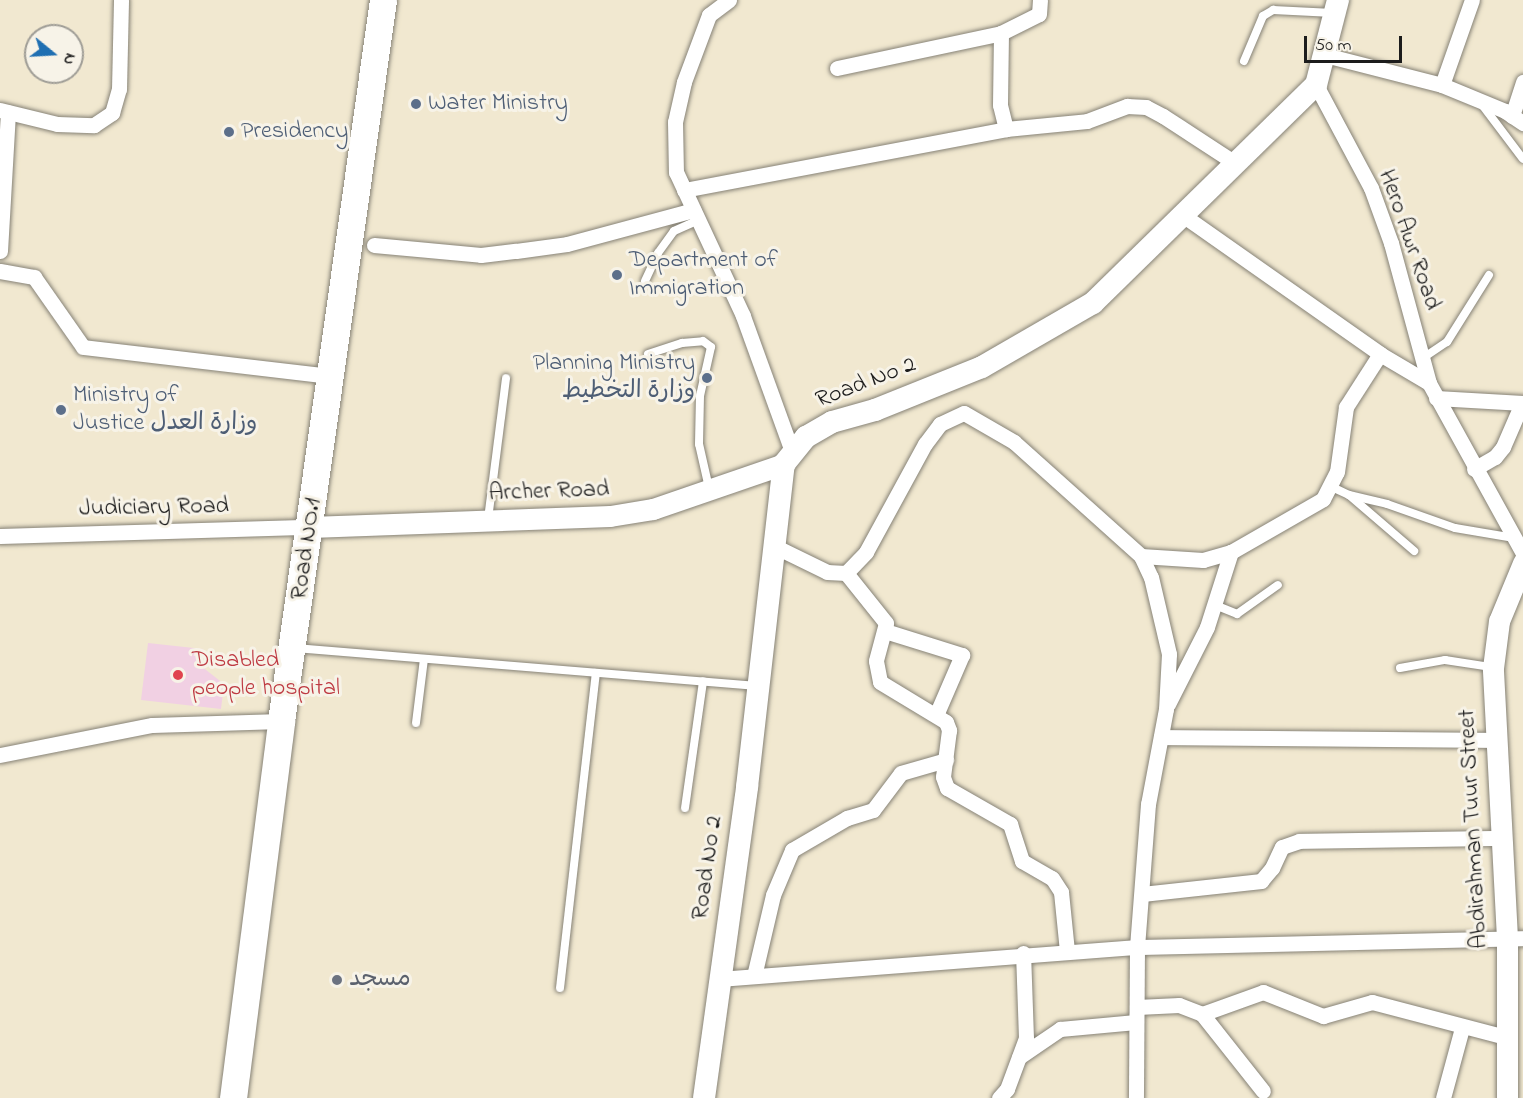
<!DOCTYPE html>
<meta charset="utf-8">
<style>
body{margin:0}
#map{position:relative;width:1523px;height:1098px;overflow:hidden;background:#f1e8d0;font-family:"Indie Flower","Playpen Sans Arabic",sans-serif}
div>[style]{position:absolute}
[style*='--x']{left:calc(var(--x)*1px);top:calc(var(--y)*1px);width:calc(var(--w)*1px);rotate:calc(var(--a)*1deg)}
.built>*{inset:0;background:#f1d0e3}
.roads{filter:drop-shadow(0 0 2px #868276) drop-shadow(0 0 2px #868276)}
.lane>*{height:8px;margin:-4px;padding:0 4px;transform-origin:4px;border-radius:4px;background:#fff}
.street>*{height:15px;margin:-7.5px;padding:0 7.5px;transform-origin:7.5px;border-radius:7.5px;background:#fff}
.secondary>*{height:21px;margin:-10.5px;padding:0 10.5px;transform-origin:10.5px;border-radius:10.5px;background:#fff}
.primary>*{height:22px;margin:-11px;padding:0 11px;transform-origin:11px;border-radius:11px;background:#fff}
.highway>*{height:27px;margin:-13.5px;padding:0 13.5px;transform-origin:13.5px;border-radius:13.5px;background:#fff}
.dots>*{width:16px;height:16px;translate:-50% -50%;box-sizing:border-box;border:3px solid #f7f3e8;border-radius:50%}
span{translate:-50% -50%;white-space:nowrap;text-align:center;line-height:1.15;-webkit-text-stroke:6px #f7f3e8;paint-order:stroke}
.service-label{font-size:24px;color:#4e5e75}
.left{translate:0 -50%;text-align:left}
.right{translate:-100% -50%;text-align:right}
.street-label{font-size:24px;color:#1c1c1c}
.health-label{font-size:24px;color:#be3a42}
.worship-label{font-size:24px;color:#5b616d}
.north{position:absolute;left:24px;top:24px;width:60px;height:60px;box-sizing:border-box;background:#f7f3e8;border:2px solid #9f9d96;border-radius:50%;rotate:108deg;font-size:16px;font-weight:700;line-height:24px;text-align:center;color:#1c1c1c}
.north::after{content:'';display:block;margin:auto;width:21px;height:27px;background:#1f6fb2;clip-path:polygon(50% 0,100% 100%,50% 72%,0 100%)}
.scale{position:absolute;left:1304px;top:36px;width:98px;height:27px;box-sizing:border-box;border:3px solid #1c1c1c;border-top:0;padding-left:8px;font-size:18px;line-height:21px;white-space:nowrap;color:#1c1c1c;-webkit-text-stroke:4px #f7f3e8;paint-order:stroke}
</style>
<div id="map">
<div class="built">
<div style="clip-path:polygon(148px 643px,203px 649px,201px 666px,224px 684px,221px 709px,141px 700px)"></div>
</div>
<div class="roads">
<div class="lane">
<div style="--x:1244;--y:61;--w:49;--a:-67.1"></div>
<div style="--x:1263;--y:16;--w:12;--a:-31"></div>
<div style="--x:1273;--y:10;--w:60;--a:2.9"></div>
<div style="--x:1480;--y:102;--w:71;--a:53"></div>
<div style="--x:645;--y:281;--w:31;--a:-65"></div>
<div style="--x:658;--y:253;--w:27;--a:-54"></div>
<div style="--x:674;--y:231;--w:27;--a:-24"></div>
<div style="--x:648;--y:354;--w:36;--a:-18"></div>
<div style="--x:682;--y:343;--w:21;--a:-5"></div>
<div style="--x:703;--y:341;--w:10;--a:37"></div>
<div style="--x:711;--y:347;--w:50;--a:102.7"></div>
<div style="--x:700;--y:396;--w:48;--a:91.2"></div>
<div style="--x:699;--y:444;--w:45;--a:77.2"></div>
<div style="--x:1423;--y:358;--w:29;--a:-34"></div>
<div style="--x:1447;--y:342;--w:79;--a:-57.9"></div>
<div style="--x:1332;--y:487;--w:19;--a:25"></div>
<div style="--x:1349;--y:495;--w:86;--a:40.7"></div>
<div style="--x:1349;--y:495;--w:39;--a:13"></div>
<div style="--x:1387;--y:504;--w:72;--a:19.4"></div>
<div style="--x:1455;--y:528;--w:60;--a:9.6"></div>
<div style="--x:488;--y:519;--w:142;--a:-82.7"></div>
<div style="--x:1215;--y:605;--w:24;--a:22"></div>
<div style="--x:1237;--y:614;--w:50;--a:-35.3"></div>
<div style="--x:296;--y:648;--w:462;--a:4.7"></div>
<div style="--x:1400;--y:668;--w:46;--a:-10.1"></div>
<div style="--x:1445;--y:660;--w:47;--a:8.7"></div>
<div style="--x:416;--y:723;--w:64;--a:-82.9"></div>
<div style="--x:685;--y:808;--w:128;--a:-81.9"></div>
<div style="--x:560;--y:988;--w:317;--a:-83.5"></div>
</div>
<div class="street">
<div style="--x:729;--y:0;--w:25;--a:143"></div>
<div style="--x:709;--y:15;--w:72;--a:110.5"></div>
<div style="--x:684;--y:82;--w:41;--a:102.7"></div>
<div style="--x:675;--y:122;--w:50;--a:88.9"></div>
<div style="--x:676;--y:172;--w:159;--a:65"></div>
<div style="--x:743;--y:316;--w:144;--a:70.1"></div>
<div style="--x:1001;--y:33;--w:72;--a:90.8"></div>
<div style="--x:1000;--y:105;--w:25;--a:76"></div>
<div style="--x:1325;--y:55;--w:121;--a:14.4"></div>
<div style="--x:1442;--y:85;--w:68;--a:22.4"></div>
<div style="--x:1505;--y:111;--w:22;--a:34"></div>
<div style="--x:837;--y:68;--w:168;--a:-12"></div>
<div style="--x:1001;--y:33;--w:42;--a:-26.6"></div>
<div style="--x:1039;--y:14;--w:14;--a:-86"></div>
<div style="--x:1316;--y:85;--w:117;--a:61.9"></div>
<div style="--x:1371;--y:188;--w:59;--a:70"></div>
<div style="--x:1391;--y:243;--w:145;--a:74.8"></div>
<div style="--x:1429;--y:383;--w:194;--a:61.1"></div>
<div style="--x:1442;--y:85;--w:90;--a:-70.6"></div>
<div style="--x:0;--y:110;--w:59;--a:13.8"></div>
<div style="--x:57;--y:124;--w:37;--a:2"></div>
<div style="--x:94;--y:125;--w:22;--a:-34"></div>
<div style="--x:112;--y:113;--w:25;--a:-74"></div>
<div style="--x:119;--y:89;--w:89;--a:-88.7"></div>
<div style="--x:1512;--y:116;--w:36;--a:-72"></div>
<div style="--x:684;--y:190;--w:328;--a:-10.7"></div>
<div style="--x:1006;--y:129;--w:81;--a:-5.6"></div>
<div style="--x:1087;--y:121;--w:43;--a:-20.6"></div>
<div style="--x:1127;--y:106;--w:19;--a:3"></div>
<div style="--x:1146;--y:107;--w:19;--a:28"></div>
<div style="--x:1163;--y:116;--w:86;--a:33.1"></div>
<div style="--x:1184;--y:216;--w:240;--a:35.1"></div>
<div style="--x:1380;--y:354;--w:57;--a:30.6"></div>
<div style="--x:374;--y:245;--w:107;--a:5.3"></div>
<div style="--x:481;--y:255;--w:35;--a:-7"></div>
<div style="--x:516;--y:251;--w:51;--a:-7.8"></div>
<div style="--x:567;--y:244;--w:131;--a:-15"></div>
<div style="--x:0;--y:251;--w:139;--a:-86.7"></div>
<div style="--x:0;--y:271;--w:35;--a:10"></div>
<div style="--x:34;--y:277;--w:85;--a:55"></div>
<div style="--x:83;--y:347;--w:250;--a:6.7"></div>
<div style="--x:1436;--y:398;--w:87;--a:3.3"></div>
<div style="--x:1474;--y:469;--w:24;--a:-30"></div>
<div style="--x:1495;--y:457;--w:13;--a:-51"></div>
<div style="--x:1503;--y:447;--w:48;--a:-66.6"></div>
<div style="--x:0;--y:536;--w:310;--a:-1.7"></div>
<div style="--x:772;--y:545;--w:61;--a:26.1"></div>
<div style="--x:827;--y:572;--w:19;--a:3"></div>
<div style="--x:846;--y:573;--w:29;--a:-46"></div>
<div style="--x:866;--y:552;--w:123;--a:-61.4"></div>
<div style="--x:925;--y:444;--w:25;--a:-53"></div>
<div style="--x:940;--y:424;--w:26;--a:-25"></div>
<div style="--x:964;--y:413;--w:58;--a:30.1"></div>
<div style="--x:1014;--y:442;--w:171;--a:41.9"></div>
<div style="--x:1141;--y:556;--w:23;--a:65"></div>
<div style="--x:1151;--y:577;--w:79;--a:76.8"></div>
<div style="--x:1169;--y:654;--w:55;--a:93.1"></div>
<div style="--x:1166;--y:709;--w:97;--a:100.7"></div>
<div style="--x:1148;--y:804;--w:143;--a:94.4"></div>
<div style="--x:1137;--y:947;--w:151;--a:90.4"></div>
<div style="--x:1141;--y:556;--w:62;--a:3.7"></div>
<div style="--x:1203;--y:560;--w:29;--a:-16"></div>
<div style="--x:1231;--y:552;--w:106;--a:-29.9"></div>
<div style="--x:1323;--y:499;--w:30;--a:-63"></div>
<div style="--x:1337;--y:472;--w:66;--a:-82.1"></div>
<div style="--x:1346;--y:407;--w:63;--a:-57.3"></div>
<div style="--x:846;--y:573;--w:64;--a:51.3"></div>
<div style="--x:886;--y:623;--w:39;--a:105"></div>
<div style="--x:876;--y:661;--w:21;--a:79"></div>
<div style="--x:880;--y:682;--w:77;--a:31.2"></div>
<div style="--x:946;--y:722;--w:9;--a:69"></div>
<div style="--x:949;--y:730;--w:47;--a:97.3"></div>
<div style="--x:943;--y:777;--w:12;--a:70"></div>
<div style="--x:947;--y:788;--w:73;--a:29.7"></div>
<div style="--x:1010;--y:824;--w:39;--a:72"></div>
<div style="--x:1022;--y:861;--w:34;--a:30"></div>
<div style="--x:1052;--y:878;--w:17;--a:57"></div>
<div style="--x:1061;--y:892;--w:59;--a:84.2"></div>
<div style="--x:885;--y:631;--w:81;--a:17.3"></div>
<div style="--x:962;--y:655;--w:65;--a:113.4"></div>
<div style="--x:1168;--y:704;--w:86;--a:-63.1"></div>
<div style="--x:1207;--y:627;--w:79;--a:-72.3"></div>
<div style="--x:1161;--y:737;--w:334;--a:0.5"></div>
<div style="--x:0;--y:755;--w:155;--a:-11.2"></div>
<div style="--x:152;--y:725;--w:129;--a:-1.8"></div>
<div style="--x:1142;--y:894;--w:120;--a:-6.2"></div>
<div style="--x:1261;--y:881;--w:17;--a:-50"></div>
<div style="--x:1272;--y:868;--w:23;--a:-65"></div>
<div style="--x:1282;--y:847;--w:18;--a:-19"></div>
<div style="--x:1299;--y:841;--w:202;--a:-0.9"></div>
<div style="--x:754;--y:976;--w:83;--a:-76.8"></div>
<div style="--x:773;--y:895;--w:49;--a:-67.1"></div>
<div style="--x:792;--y:850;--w:64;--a:-30.2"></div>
<div style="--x:847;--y:818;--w:27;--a:-17"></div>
<div style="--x:873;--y:810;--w:46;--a:-52.9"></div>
<div style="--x:901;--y:773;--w:47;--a:-16.1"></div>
<div style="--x:720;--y:979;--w:418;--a:-4.4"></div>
<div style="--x:1137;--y:947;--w:386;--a:-1.3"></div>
<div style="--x:1137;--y:1007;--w:42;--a:-2.7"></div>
<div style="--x:1179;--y:1005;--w:25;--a:21"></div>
<div style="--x:1202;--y:1014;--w:98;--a:51.6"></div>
<div style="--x:1202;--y:1014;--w:65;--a:-19.8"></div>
<div style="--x:1263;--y:992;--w:65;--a:21.8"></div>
<div style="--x:1323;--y:1016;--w:51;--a:-15.9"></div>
<div style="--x:1372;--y:1002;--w:138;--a:14.7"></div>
<div style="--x:1019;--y:1057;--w:50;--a:-34.3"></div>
<div style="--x:1060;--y:1029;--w:76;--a:-5.3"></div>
<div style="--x:999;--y:1098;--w:12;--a:-48"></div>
<div style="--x:1007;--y:1089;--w:54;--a:-69.6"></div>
<div style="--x:1026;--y:1038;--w:85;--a:-92"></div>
<div style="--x:1443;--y:1098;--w:73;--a:-74.8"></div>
</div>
<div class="secondary">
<div style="--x:310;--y:527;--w:300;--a:-2.1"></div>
<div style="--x:610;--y:516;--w:44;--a:-9.2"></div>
<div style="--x:653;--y:509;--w:139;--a:-19"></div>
<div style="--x:1507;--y:1098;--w:160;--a:-90"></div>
<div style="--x:1507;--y:938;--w:270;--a:-93"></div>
<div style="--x:1493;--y:668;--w:47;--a:-82.7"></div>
<div style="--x:1499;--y:621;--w:63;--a:-67.5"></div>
</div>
<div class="primary">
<div style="--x:704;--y:1098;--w:314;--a:-82.1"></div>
<div style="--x:747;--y:787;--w:325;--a:-83.5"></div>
<div style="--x:784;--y:464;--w:35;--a:-51"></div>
<div style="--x:806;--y:437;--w:30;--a:-30"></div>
<div style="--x:832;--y:422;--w:45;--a:-15.6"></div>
<div style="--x:875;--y:410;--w:115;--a:-21.9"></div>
<div style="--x:982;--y:367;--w:128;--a:-30"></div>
<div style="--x:1093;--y:303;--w:312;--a:-44.4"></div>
<div style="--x:1316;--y:85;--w:88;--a:-75.5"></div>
</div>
<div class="highway">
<div style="--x:233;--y:1098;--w:380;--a:-82.7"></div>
<div style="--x:281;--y:721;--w:728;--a:-81.95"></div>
</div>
</div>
<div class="dots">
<div style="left:416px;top:104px;background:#5c6f8a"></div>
<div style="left:229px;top:132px;background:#5c6f8a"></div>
<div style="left:617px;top:275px;background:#5c6f8a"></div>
<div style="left:707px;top:378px;background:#5c6f8a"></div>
<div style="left:61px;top:410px;background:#5c6f8a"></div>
<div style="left:178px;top:675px;background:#e0444e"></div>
<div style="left:337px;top:980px;background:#6b7280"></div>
</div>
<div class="service-label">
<span class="left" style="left:428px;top:104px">Water Ministry</span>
<span class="left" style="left:241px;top:132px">Presidency</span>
<span class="left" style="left:629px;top:275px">Department of<br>Immigration</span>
<span class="right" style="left:695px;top:378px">Planning Ministry<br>وزارة التخطيط</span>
<span class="left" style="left:73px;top:410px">Ministry of<br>Justice وزارة العدل</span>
</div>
<div class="street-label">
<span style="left:1409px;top:240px;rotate:71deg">Hero Awr Road</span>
<span style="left:866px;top:383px;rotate:-21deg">Road No 2</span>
<span style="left:549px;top:492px;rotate:-2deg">Archer Road</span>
<span style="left:154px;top:508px;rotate:-1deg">Judiciary Road</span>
<span style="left:307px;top:549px;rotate:-82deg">Road NO.1</span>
<span style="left:1474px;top:829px;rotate:-93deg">Abdirahman Tuur Street</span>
<span style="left:708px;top:868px;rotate:-82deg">Road No 2</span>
</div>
<div class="health-label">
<span class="left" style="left:192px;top:675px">Disabled<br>people hospital</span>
</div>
<div class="worship-label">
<span class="left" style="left:349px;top:980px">مسجد</span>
</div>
<div class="north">N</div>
<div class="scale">50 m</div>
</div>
